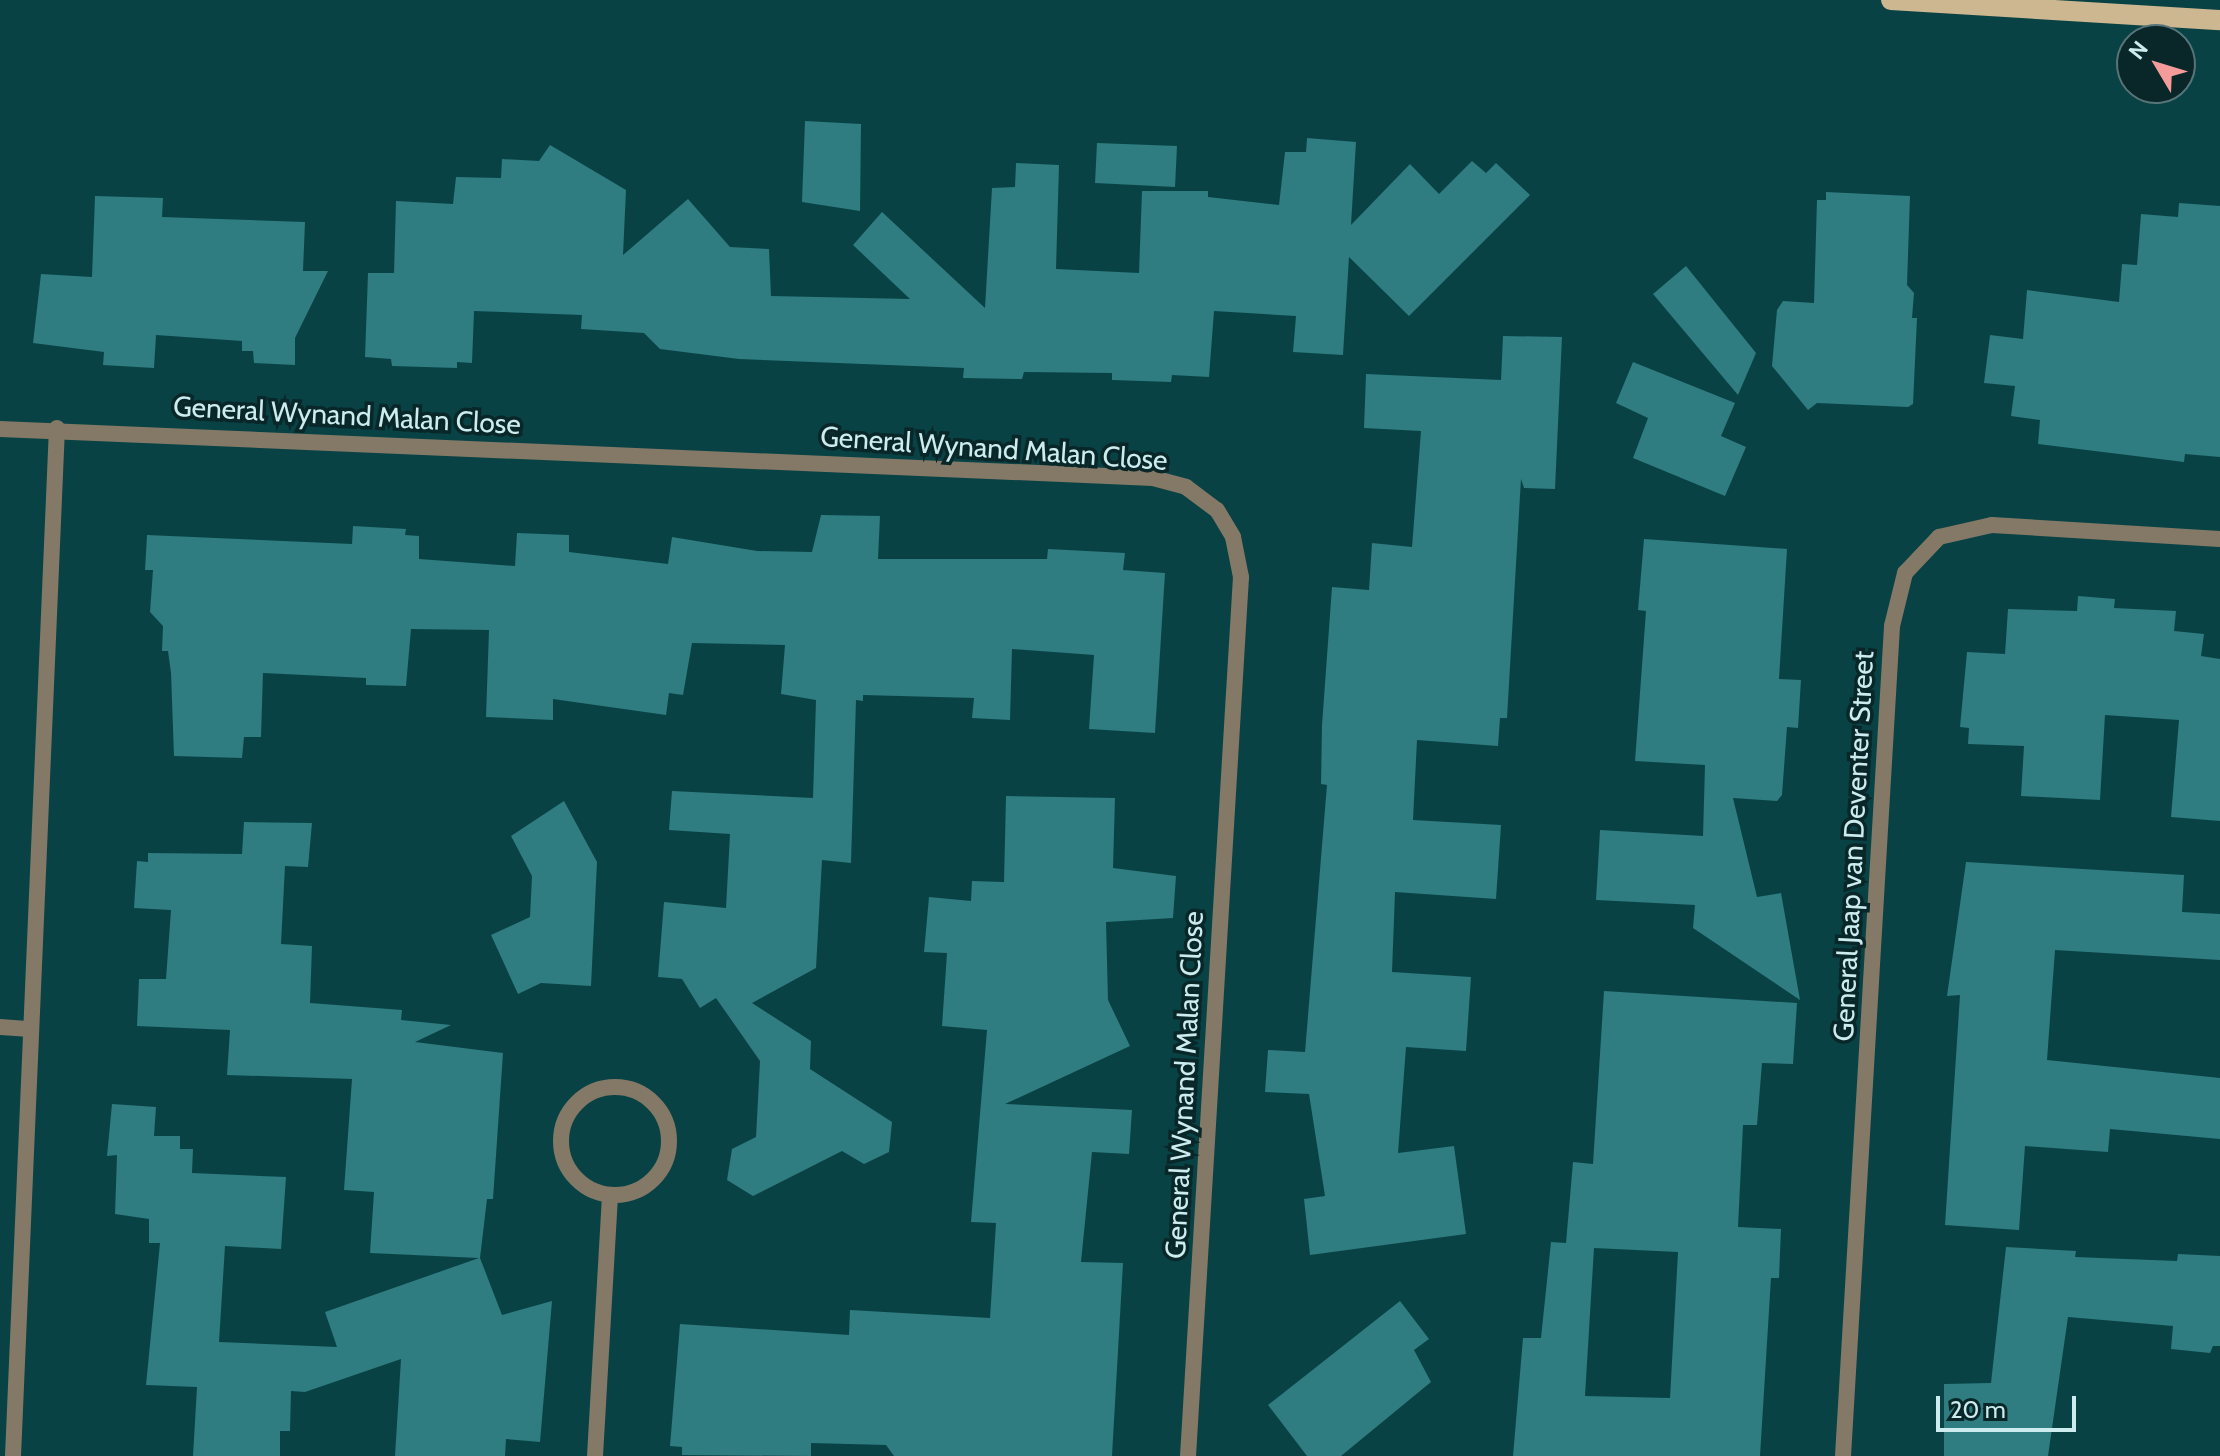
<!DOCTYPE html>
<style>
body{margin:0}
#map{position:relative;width:2220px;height:1456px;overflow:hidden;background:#094245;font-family:Cabin,sans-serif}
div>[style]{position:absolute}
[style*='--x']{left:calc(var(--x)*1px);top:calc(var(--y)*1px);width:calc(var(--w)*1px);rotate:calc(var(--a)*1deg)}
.building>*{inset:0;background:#2f7c81}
.street>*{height:16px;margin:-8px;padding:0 8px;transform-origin:8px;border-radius:8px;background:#847966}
.street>.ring{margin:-8px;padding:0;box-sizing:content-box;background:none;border:16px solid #847966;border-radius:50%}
.primary>*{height:20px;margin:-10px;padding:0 10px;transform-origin:10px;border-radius:10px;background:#cdb790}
span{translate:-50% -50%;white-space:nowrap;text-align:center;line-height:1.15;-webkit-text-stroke:7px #092628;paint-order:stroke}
.street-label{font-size:28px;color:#ccecef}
.north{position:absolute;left:2116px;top:24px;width:80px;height:80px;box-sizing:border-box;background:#092628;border:2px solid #577578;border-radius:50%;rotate:308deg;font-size:22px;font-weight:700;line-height:32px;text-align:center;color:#ccecef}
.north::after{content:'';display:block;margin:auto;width:28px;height:36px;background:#f59b99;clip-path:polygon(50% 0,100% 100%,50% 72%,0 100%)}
.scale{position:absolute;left:1936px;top:1396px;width:140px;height:36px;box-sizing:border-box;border:4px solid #ccecef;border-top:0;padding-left:10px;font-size:24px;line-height:28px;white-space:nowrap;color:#ccecef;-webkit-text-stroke:6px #092628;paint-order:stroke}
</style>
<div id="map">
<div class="building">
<div style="clip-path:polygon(805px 121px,861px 124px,860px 211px,802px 202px)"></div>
<div style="clip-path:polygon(1307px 138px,1356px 142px,1351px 225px,1410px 164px,1439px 194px,1472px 161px,1486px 173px,1496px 163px,1530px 195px,1409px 316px,1349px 257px,1343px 355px,1293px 352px,1296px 316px,1214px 311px,1209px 377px,1172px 375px,1171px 382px,1112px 380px,1112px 373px,1024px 372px,1022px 379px,963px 378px,964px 368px,739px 359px,660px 349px,644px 333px,581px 329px,582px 315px,474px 311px,472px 363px,457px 362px,457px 368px,392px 366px,391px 359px,365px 357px,368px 273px,394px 273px,396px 201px,453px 204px,456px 177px,501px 178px,502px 159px,539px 161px,550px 145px,626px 190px,623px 255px,688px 199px,730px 247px,769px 249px,771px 296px,910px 299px,853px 245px,882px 212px,985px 308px,992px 188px,1015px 187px,1016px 163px,1059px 165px,1056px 269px,1139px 273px,1142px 191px,1208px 191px,1208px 197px,1279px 205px,1285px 152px,1306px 152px)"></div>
<div style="clip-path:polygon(1097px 143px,1177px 146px,1175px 187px,1095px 183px)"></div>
<div style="clip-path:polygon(1826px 192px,1910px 196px,1907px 285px,1914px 293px,1912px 318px,1917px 318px,1913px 404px,1908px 407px,1817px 403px,1808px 410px,1772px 366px,1777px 310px,1783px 301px,1814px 303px,1817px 200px,1826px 200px)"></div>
<div style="clip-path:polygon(95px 196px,163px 198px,162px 217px,305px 222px,303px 271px,328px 271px,295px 338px,295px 365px,254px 363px,253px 351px,242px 351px,242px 341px,156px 335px,154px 368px,103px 365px,104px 352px,33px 343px,41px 274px,92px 277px)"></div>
<div style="clip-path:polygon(2179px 203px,2220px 206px,2220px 457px,2185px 454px,2184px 462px,2038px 444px,2040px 420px,2011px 416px,2015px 386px,1984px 383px,1990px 335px,2023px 339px,2027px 290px,2119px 302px,2122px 264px,2137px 265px,2141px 214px,2178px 217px)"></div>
<div style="clip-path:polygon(1686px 266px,1756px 353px,1738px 395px,1653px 294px)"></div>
<div style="clip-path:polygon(1503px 336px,1562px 337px,1555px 489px,1524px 488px,1521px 479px,1507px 718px,1500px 718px,1498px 746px,1417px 740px,1413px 820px,1501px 825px,1496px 899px,1395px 892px,1392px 972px,1471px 977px,1466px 1051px,1406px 1047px,1398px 1153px,1454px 1146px,1466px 1234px,1310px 1255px,1304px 1199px,1325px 1196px,1309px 1094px,1265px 1092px,1268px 1050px,1305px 1052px,1327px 785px,1321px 784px,1322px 725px,1332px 587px,1369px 590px,1372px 543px,1412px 547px,1421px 431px,1364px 428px,1366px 374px,1501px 380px)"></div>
<div style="clip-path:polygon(1633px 362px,1735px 403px,1721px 436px,1746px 447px,1725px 496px,1633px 458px,1648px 418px,1616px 403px)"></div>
<div style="clip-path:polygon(821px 515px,880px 516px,878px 559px,1047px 559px,1048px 549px,1125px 553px,1123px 570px,1165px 573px,1155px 733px,1089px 729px,1094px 655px,1012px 649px,1010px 720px,972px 718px,974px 698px,863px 695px,863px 701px,856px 700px,851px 863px,822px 860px,816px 968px,752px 1003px,811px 1041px,810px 1069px,892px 1122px,889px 1152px,864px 1164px,842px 1151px,753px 1196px,727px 1180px,732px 1149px,756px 1137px,760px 1061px,716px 998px,700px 1008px,682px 979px,658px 977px,664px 902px,726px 908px,730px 834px,669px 830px,672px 791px,813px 798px,816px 700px,781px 694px,785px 645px,692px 643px,683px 695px,669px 693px,666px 715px,553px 699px,553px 720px,486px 717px,489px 630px,411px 629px,406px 686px,366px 685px,366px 678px,263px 673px,261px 737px,244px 737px,242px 758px,174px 756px,171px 673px,168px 651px,162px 651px,163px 626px,150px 612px,153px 570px,145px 570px,147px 535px,352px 544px,353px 526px,406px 529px,405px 535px,419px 536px,419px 559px,515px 566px,517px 533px,569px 535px,569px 552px,668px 564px,672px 537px,757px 551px,812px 552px)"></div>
<div style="clip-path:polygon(1644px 539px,1787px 549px,1779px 679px,1801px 680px,1798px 728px,1787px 727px,1782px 795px,1777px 801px,1733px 798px,1757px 897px,1781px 893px,1800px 1000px,1693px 928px,1695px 905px,1596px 900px,1600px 830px,1703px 836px,1705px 765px,1635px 761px,1646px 611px,1638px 610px)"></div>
<div style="clip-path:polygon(2078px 596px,2115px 599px,2114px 608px,2176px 611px,2174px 631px,2204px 634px,2201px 656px,2220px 659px,2220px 821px,2171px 817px,2179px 720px,2105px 715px,2100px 800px,2021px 796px,2024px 746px,1968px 744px,1969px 728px,1960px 727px,1967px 652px,2005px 654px,2008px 609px,2077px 611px)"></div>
<div style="clip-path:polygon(1006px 796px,1115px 798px,1113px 868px,1176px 876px,1173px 918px,1106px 922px,1108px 1000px,1130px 1046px,1005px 1104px,1132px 1110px,1129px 1154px,1092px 1152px,1081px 1262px,1123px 1263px,1112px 1456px,894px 1456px,886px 1445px,811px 1443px,811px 1456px,682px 1455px,682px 1447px,670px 1446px,680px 1324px,849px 1335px,850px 1310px,990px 1318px,996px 1223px,971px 1222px,987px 1030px,942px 1026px,947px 953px,924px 952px,929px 897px,971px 901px,972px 881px,1004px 882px)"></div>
<div style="clip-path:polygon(564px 801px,597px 862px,591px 986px,541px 983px,518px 994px,491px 935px,530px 917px,532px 876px,511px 836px)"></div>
<div style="clip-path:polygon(244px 822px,312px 823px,308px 867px,285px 866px,281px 944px,312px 946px,310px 1003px,402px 1010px,401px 1020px,451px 1025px,415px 1042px,503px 1053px,493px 1199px,487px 1199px,480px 1258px,502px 1315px,552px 1301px,540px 1442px,506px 1439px,505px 1456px,395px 1456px,401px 1359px,305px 1392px,291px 1391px,290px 1431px,280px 1431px,280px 1456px,193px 1456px,197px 1387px,146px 1385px,160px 1243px,149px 1243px,149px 1219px,115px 1214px,117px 1155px,107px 1156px,112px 1104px,156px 1107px,154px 1136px,180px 1136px,180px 1149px,193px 1149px,192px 1173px,286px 1177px,281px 1249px,225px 1246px,219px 1342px,337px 1347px,325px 1312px,479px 1258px,370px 1253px,374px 1192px,344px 1190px,352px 1079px,227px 1075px,230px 1030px,137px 1026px,139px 979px,166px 979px,171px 910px,134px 908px,137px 861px,148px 862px,148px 853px,242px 854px)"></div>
<div style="clip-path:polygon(1966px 862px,2184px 875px,2182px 912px,2220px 914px,2220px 960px,2055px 950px,2047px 1060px,2220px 1078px,2220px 1139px,2110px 1129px,2108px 1152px,2025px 1146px,2019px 1230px,1945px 1225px,1960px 995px,1947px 996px)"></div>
<div style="clip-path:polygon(evenodd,1604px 991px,1797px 1003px,1793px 1064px,1762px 1063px,1757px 1125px,1743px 1125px,1738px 1227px,1781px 1229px,1779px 1278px,1771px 1278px,1760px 1456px,1513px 1456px,1523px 1338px,1541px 1338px,1551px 1242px,1566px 1243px,1573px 1162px,1593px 1164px,1604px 991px,1594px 1248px,1678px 1252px,1670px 1398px,1585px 1396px,1594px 1248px)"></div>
<div style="clip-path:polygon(2006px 1247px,2076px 1251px,2075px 1257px,2177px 1261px,2178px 1254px,2220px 1256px,2220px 1346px,2213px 1346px,2210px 1353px,2171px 1349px,2173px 1326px,2068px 1317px,2048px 1456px,1944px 1456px,1944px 1384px,1991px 1383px)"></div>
<div style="clip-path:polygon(1400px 1301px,1429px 1339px,1414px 1350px,1431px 1382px,1341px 1456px,1307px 1456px,1268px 1405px)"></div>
</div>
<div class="street">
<div style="--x:0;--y:429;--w:1154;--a:2.43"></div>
<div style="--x:1153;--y:478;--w:34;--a:15"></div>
<div style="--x:1186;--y:487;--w:39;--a:37"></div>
<div style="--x:1217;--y:510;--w:31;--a:59"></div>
<div style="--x:1233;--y:537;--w:41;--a:78.7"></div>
<div style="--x:1241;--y:577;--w:881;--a:93.45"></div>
<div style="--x:0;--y:1027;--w:27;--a:4"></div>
<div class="ring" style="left:561px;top:1087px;width:92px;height:92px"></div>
<div style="--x:13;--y:1456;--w:1029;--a:-87.55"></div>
<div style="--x:595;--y:1456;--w:259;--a:-86.7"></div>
<div style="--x:1843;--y:1456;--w:831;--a:-86.62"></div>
<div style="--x:1892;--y:626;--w:55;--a:-76.2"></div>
<div style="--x:1905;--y:573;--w:50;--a:-46.6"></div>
<div style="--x:1939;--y:537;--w:54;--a:-12.8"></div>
<div style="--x:1992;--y:525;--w:228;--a:3.5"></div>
</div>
<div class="primary">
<div style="--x:1891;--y:0;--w:330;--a:3.5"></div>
</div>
<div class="street-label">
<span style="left:347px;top:415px;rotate:3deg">General Wynand Malan Close</span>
<span style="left:994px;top:448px;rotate:4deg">General Wynand Malan Close</span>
<span style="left:1853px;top:846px;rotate:-87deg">General Jaap van Deventer Street</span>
<span style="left:1184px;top:1085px;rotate:-87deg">General Wynand Malan Close</span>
</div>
<div class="north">N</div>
<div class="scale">20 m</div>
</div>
